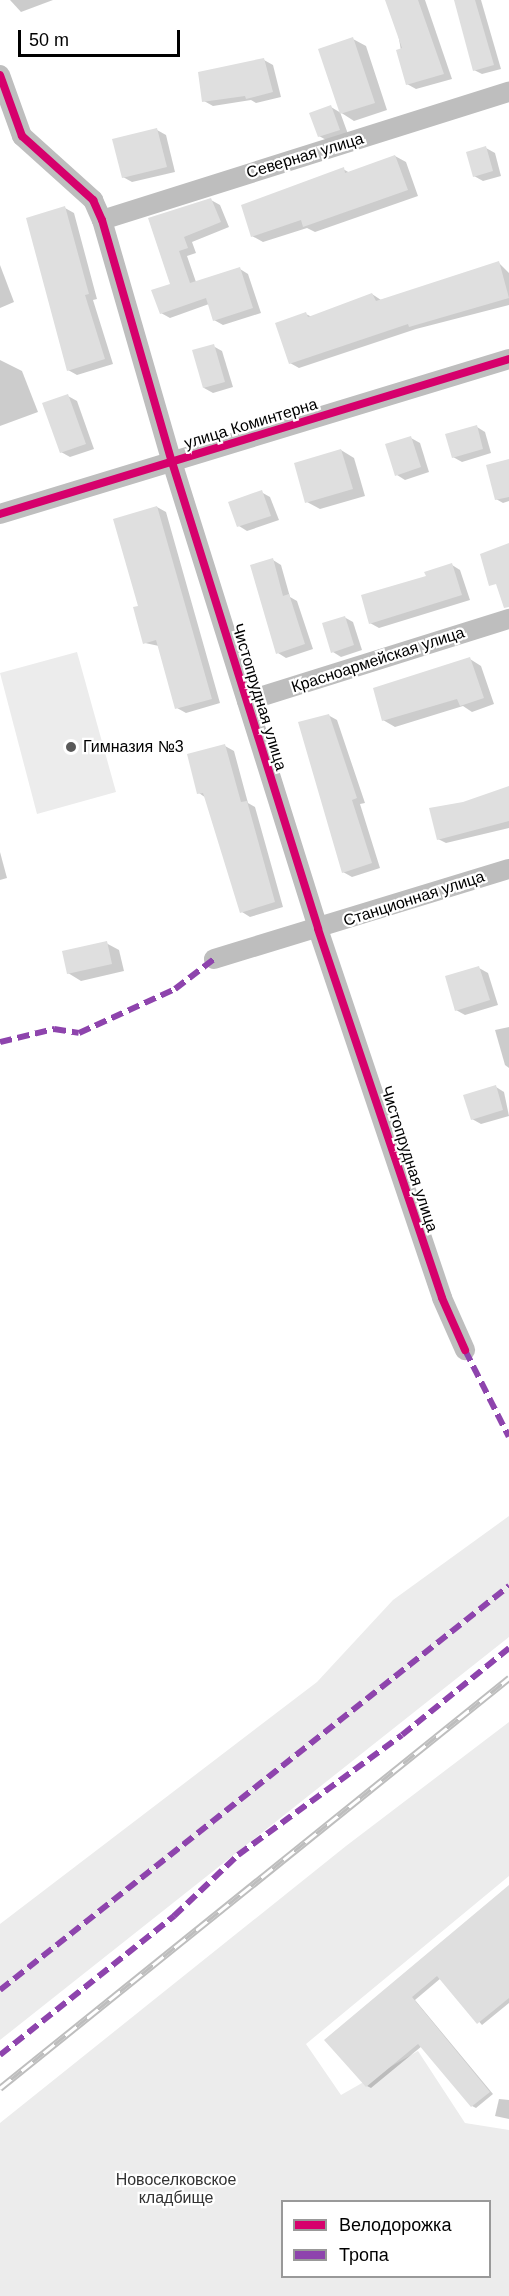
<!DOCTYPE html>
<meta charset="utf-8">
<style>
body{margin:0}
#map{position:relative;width:509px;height:2296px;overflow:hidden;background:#fff;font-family:Arial,sans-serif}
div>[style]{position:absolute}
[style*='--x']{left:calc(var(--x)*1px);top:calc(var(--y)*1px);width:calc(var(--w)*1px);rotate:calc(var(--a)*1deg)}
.green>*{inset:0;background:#ececec}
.shadow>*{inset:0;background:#0003}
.building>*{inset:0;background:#dfdfdf}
.minor>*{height:20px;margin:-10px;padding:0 10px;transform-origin:10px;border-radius:10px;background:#bebebe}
.rail>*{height:7px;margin-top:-3.5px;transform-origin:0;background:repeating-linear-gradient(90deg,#fff 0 14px,#bebebe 0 28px);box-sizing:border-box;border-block:2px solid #bebebe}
.quiet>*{height:6px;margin-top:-3px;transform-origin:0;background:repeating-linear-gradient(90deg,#8e44ad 0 12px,transparent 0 18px)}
.cycleway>*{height:8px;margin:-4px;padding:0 4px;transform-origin:4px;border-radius:4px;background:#d6006c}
.dots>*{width:16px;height:16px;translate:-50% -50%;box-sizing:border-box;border:3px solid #fff;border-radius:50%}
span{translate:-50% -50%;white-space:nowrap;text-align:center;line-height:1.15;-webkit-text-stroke:4.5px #fff;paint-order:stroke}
.street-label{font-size:16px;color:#000}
.poi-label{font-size:16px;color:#000}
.left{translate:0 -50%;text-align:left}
.park-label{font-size:16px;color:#333}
.legend{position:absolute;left:281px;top:2200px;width:210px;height:78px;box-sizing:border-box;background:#fff;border:2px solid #999;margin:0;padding:8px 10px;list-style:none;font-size:18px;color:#000}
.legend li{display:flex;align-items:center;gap:12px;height:30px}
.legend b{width:30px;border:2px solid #999}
.scale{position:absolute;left:18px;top:30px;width:162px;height:27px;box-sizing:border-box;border:3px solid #000;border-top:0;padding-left:8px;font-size:18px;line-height:21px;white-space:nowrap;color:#000;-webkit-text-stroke:4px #fff;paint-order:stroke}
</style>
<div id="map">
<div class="green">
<div style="clip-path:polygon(77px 652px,116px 792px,37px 814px,0 673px)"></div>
<div style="clip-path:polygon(509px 1516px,509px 1637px,0 2040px,0 1924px,317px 1682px,393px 1600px)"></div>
<div style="clip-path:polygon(evenodd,509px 1722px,509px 1876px,306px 2044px,341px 2095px,418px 2051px,465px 2123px,509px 2130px,509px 2296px,0 2296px,0 2123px,346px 1846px,509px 1722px,282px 2202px,490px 2202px,490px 2276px,282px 2276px,282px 2202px)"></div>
</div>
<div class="shadow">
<div style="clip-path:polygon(10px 0,53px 0,21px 12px)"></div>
<div style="clip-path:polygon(392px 0,425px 0,452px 79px,416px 89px,407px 84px)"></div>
<div style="clip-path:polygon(455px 0,481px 0,501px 69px,482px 74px,474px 70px)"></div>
<div style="clip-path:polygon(353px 39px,366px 46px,387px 110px,354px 121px,340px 112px,348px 134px,328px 141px,319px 136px,331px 107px,341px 113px)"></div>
<div style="clip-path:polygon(264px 60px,273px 65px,281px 97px,256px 103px,251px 100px,213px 106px,204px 101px)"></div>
<div style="clip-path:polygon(157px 130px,166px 135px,175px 172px,132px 182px,123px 177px)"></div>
<div style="clip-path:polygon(486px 148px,495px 153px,501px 176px,483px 181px,474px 176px)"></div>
<div style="clip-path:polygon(395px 156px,406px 162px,418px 196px,315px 232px,307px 228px,263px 242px,252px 236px,343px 169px,350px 173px)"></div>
<div style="clip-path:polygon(211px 200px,220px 205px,229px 227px,192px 242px,196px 253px,187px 256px,196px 282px,240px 269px,248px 274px,261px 313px,223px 325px,214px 320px,209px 304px,170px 318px,161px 313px,172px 285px,150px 219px)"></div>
<div style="clip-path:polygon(65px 208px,74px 213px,97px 299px,93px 300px,113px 364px,77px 375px,68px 370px)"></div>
<div style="clip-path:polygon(499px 263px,509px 273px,509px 305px,416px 329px,299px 368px,290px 363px,306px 314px,312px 317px,372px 294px,381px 300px)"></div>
<div style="clip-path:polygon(0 265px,14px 302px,0 308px)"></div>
<div style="clip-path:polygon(213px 346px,222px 351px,233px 387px,213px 393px,204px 388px)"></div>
<div style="clip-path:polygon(0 360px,22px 371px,38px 412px,0 426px)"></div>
<div style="clip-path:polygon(68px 396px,77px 401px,94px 449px,70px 457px,61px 452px)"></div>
<div style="clip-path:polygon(477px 427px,485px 432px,491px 453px,462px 462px,453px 457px)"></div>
<div style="clip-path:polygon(411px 438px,420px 443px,429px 472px,405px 480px,397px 475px)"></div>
<div style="clip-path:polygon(341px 450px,354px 458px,365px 496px,320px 509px,307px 502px)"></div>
<div style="clip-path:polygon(509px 461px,509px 501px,503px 503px,496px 499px)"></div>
<div style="clip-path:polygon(261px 492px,270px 497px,279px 520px,247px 531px,239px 526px)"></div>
<div style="clip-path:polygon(157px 507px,166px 512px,220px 703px,186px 713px,177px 708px,159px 646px,145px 643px,140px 607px)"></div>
<div style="clip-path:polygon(273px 560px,281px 565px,290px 597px,297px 601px,313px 649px,286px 658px,278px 653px)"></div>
<div style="clip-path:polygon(452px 565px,460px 570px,470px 600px,379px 628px,370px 623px,427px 577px)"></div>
<div style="clip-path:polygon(344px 617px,353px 622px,362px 650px,341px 657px,333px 652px)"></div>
<div style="clip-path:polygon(470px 659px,481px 666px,494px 704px,472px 712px,463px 706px,395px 727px,383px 720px)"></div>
<div style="clip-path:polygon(328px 715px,337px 720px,365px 803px,360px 804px,380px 868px,352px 877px,343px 872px)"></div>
<div style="clip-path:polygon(225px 746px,234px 751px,248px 803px,255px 807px,283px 907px,250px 917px,242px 912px,206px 798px,199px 793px)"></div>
<div style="clip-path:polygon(509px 787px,509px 828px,446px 843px,438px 839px,464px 804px)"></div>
<div style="clip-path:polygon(0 852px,7px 878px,0 880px)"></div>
<div style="clip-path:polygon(106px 943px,119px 950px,124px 971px,81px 981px,68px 973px)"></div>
<div style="clip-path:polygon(479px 968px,488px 973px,498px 1005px,465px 1015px,456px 1010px)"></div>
<div style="clip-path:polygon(509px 1027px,509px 1068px,505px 1065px,495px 1030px)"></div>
<div style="clip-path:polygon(496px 1087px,504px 1092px,509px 1116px,481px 1124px,472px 1119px)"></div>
<div style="clip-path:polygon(509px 1887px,509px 2003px,482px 2025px,441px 1978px,415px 2000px,493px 2094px,476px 2108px,472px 2106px,422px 2046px,371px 2088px,367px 2086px,326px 2040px)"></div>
<div style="clip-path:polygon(499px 2099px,509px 2100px,509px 2119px,495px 2116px)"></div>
</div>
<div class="building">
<div style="clip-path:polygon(385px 0,418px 0,444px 74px,406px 85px,396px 50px,402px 48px)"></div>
<div style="clip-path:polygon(454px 0,475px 0,494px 65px,473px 71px)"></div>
<div style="clip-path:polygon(353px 37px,375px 103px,340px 114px,318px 49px)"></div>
<div style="clip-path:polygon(264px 58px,273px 92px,246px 99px,245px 96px,202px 102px,198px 72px)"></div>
<div style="clip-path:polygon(331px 105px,340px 130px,318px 137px,309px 113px)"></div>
<div style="clip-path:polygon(157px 128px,167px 167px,122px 178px,112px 139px)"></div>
<div style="clip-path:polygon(486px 146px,493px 171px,473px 177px,466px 152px)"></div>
<div style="clip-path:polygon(395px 155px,408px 190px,303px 227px,301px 220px,251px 237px,241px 205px,344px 167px,345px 173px)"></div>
<div style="clip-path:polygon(211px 198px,221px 222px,184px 237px,188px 248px,179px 251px,190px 283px,240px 267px,253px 308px,213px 321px,206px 298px,160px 314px,151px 290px,170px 284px,148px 218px)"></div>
<div style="clip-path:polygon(65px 206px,89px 294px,85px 295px,105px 359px,67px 371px,26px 218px)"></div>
<div style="clip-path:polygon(499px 261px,509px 298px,409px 327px,408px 324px,289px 364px,275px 323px,306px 312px,308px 317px,372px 293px,376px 301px)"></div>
<div style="clip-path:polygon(214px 344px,225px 382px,203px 388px,192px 350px)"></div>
<div style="clip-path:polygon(68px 394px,86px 444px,60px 453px,42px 403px)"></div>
<div style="clip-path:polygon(477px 425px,483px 449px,452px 458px,445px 434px)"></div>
<div style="clip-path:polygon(411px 436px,421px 467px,395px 476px,385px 444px)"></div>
<div style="clip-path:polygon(341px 449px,353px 489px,305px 503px,294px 463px)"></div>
<div style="clip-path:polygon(509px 459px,509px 497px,495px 500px,486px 465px)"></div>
<div style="clip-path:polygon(262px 490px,271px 516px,237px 527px,228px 502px)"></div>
<div style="clip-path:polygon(157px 506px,212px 699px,175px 709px,156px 640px,143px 644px,133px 607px,138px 606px,113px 519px)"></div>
<div style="clip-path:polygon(509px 543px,509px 607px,504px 608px,496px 584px,489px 586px,480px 554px)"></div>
<div style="clip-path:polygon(273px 558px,283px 596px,289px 594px,305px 644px,276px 654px,250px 565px)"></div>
<div style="clip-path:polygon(452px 563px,462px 595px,369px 624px,361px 595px,426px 576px,424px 572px)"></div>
<div style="clip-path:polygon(345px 616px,354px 645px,331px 653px,322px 623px)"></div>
<div style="clip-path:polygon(470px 657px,484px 698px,460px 706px,457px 699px,382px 721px,373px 688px)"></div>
<div style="clip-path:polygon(329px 714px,357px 798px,352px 800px,372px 863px,342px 873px,298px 722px)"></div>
<div style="clip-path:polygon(225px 744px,241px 802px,247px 801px,275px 902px,240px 913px,203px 793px,197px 794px,187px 754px)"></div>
<div style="clip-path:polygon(509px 786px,509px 821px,437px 840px,429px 808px,463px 802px)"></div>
<div style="clip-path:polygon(107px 941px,112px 964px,67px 974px,62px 951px)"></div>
<div style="clip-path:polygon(479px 966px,490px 1000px,455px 1011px,445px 976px)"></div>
<div style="clip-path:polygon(496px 1085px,503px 1110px,471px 1120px,463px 1095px)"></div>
<div style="clip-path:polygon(509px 1885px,509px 1998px,477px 2024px,437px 1976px,412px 1997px,490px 2092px,471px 2107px,418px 2044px,366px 2087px,324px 2040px)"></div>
</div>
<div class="minor">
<div style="--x:0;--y:75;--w:65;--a:70.2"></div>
<div style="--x:22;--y:136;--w:96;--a:42"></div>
<div style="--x:93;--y:200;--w:22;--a:66"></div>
<div style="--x:102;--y:220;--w:252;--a:73.9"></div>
<div style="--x:172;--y:462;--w:489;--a:72.6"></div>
<div style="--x:318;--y:929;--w:389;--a:71.4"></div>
<div style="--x:442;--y:1298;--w:57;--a:66.1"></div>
<div style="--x:102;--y:220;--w:427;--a:-17.5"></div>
<div style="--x:0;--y:514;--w:532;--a:-16.94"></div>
<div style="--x:247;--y:701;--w:275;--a:-17.4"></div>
<div style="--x:214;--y:959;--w:308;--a:-17"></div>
</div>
<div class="rail">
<div style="--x:0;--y:2088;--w:654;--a:-38.85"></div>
</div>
<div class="quiet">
<div style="--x:0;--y:1042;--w:56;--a:-13.5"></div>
<div style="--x:54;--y:1029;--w:25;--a:9"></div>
<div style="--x:79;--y:1033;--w:106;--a:-24.6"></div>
<div style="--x:175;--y:989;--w:49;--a:-37.6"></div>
<div style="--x:465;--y:1350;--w:97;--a:63.2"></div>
<div style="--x:0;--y:1990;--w:650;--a:-38.44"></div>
<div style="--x:0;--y:2055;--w:223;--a:-38.6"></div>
<div style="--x:174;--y:1916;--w:88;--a:-43.6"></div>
<div style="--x:238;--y:1855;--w:203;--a:-36.2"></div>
<div style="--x:402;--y:1735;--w:138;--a:-39.1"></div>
</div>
<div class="cycleway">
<div style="--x:0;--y:75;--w:65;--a:70.2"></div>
<div style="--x:22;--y:136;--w:96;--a:42"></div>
<div style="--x:93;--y:200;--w:22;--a:66"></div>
<div style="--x:102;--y:220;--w:252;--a:73.9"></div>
<div style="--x:172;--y:462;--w:489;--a:72.6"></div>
<div style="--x:318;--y:929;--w:389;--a:71.4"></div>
<div style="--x:442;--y:1298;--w:57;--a:66.1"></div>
<div style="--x:0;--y:514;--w:532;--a:-16.94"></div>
</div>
<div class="dots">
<div style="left:71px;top:747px;background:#595959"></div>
</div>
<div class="street-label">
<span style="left:305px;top:156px;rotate:-17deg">Северная улица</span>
<span style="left:251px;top:424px;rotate:-17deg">улица Коминтерна</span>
<span style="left:378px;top:660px;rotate:-18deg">Красноармейская улица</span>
<span style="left:259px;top:697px;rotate:73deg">Чистопрудная улица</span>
<span style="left:414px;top:899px;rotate:-18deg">Станционная улица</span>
<span style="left:409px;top:1159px;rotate:72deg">Чистопрудная улица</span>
</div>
<div class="poi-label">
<span class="left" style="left:83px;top:747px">Гимназия №3</span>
</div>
<div class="park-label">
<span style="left:176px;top:2189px">Новоселковское<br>кладбище</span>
</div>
<ul class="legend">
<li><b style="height:8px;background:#d6006c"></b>Велодорожка</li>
<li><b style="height:8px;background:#8e44ad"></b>Тропа</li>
</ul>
<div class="scale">50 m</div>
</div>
